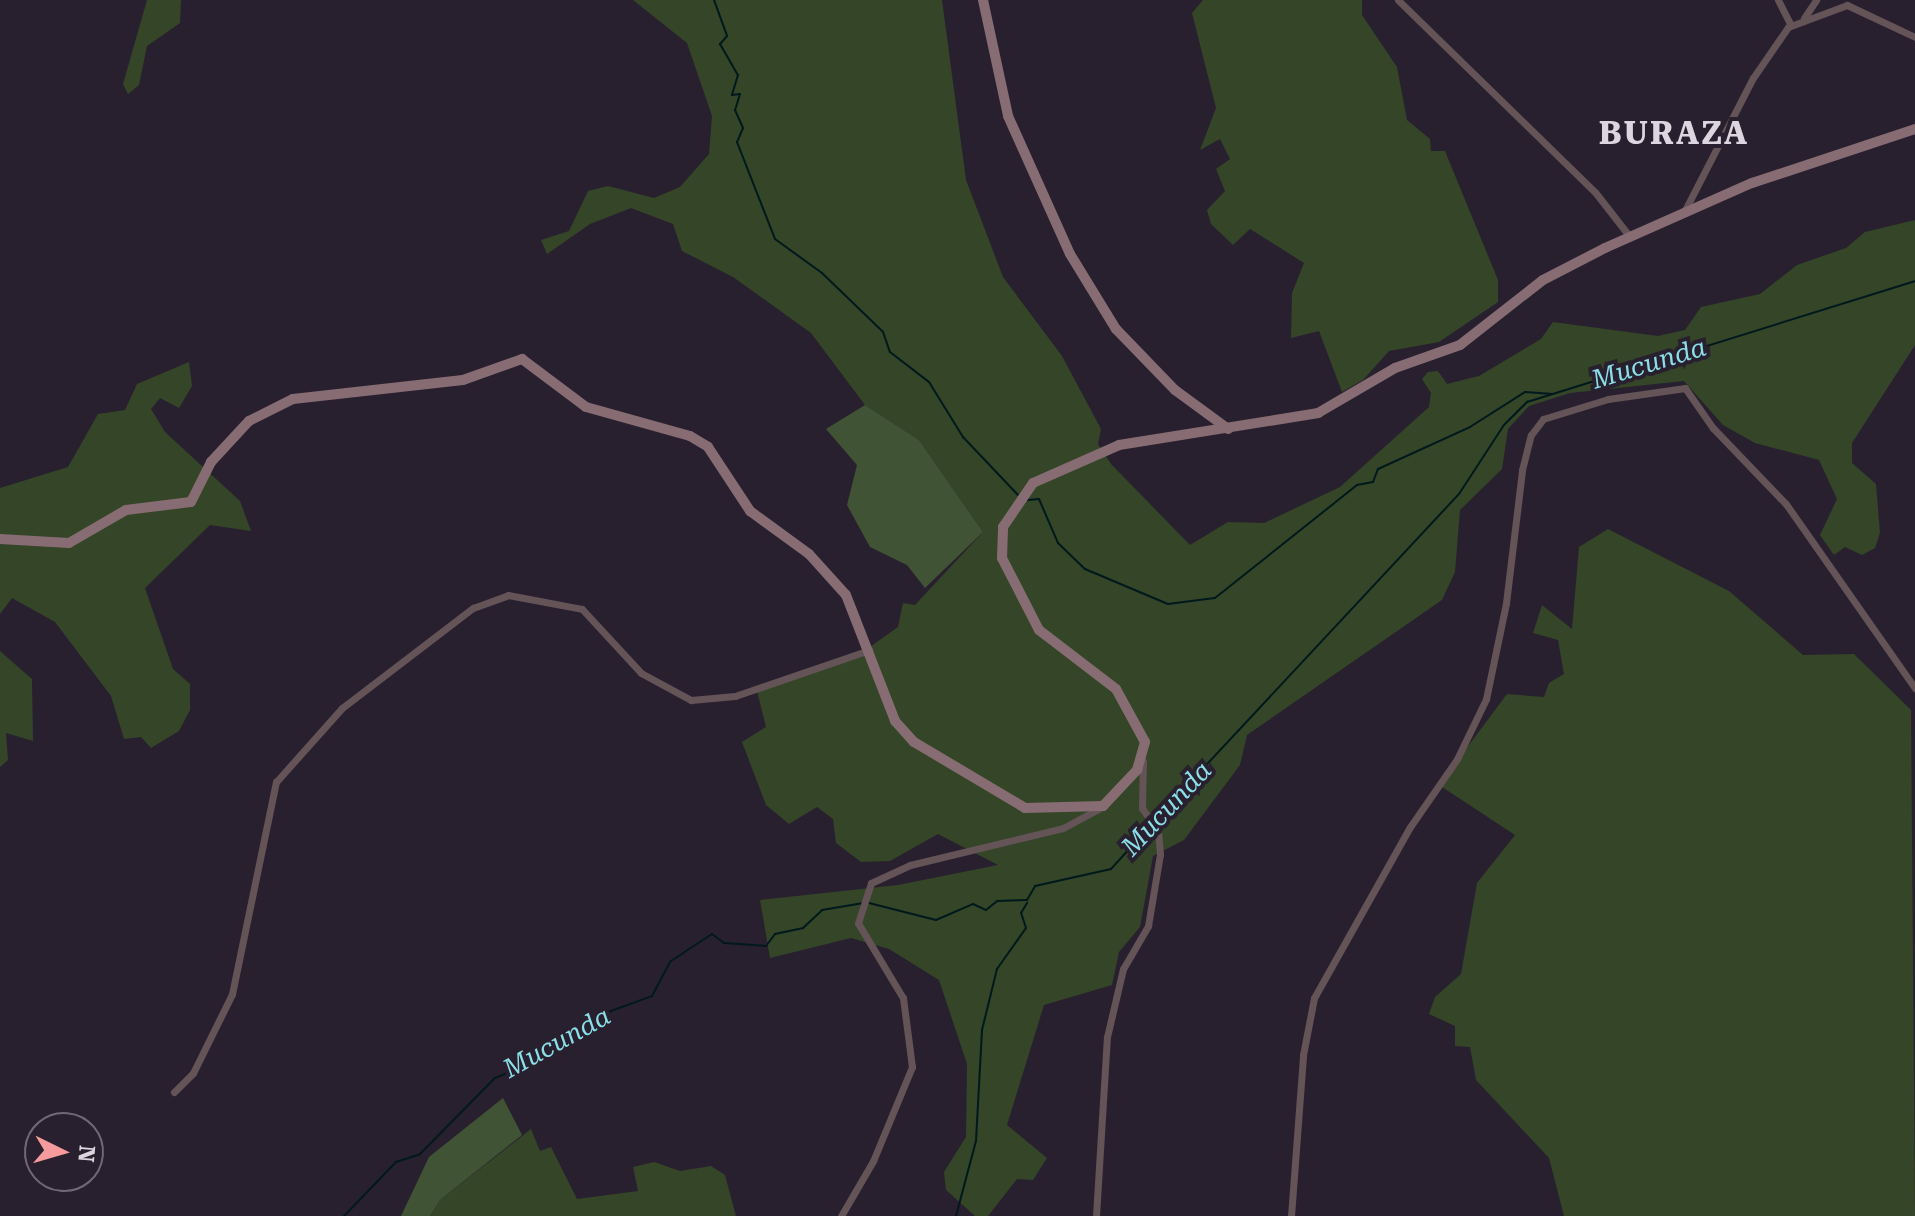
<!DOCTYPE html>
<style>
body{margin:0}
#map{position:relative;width:1915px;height:1216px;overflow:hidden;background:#29202f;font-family:"Roboto Serif",serif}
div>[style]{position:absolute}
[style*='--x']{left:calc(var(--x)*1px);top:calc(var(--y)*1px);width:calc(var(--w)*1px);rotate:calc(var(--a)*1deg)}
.green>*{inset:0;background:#344528}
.forest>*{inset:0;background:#415335}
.stream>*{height:2px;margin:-1px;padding:0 1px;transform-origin:1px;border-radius:1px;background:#01191c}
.street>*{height:7px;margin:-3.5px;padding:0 3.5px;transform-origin:3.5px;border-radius:3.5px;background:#645357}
.secondary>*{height:10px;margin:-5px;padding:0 5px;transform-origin:5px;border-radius:5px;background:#886c73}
span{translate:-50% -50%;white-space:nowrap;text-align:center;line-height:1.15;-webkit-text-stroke:8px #29202f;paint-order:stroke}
.water-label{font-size:26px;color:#8adfe8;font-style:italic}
.district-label{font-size:32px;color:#dbd6df;font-weight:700;letter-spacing:2px}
.north{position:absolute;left:24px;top:1112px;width:80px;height:80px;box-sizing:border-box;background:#29202f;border:2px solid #706975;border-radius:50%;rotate:95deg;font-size:22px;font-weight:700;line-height:32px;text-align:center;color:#dbd6df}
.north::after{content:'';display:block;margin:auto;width:28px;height:36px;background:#f59b9d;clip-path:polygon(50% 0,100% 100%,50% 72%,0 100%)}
</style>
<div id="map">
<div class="green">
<div style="clip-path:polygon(147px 0,181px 0,180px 23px,147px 46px,139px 85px,128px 94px,123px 84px)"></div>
<div style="clip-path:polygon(633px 0,942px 0,966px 180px,1003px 277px,1062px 356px,1101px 429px,1098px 444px,1111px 464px,1190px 545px,1228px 522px,1264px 523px,1340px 487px,1429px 407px,1431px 393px,1422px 379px,1428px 372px,1438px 371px,1447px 384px,1479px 376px,1541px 339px,1553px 322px,1658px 336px,1685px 330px,1701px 307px,1760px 294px,1797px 265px,1846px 248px,1865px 232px,1915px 220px,1915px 345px,1852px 443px,1852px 463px,1876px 484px,1880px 533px,1875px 548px,1862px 555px,1845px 547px,1834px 555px,1820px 535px,1837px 499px,1819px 460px,1755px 443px,1723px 425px,1684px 381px,1570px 393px,1529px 406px,1508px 429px,1502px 469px,1460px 510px,1455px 572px,1442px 600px,1247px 735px,1240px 765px,1184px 840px,1153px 856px,1140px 927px,1119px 952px,1112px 985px,1044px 1005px,1007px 1125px,1047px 1158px,1033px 1180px,1017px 1179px,988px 1216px,975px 1216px,946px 1190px,944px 1172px,966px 1137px,967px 1064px,939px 980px,889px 949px,851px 938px,770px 958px,760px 900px,898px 885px,998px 865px,938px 834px,890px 861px,861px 862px,836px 843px,833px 819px,817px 807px,789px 824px,766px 805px,742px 742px,766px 727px,757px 691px,867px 649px,898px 627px,903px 603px,915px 605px,983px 532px,919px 440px,865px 405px,811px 333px,733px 277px,682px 251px,673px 224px,631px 208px,590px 224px,547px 254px,541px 240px,569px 231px,588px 191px,608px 186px,654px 198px,680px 187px,709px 154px,712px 116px,687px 43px)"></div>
<div style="clip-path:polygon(1203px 0,1362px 0,1362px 15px,1397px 67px,1407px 120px,1430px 139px,1431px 151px,1445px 151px,1498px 280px,1498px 302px,1439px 342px,1389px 351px,1363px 380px,1342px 392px,1319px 331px,1291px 338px,1292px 293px,1304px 263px,1250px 229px,1233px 245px,1211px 224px,1207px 210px,1225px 191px,1216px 169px,1230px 159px,1220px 139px,1200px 150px,1216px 108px,1192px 13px)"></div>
<div style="clip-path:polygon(189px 362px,192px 386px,179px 408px,160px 398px,151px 409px,165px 432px,240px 501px,251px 531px,210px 525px,145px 588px,173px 669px,190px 684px,190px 710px,179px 731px,151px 748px,141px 737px,124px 739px,111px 696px,55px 622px,12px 598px,0 614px,0 488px,68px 467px,98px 414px,125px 410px,137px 384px)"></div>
<div style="clip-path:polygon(1608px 529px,1729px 591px,1803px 655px,1854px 654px,1911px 710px,1915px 1216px,1564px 1216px,1549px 1158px,1476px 1080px,1470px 1047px,1455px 1046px,1455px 1026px,1429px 1014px,1435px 997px,1461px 974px,1477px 883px,1515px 835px,1439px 785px,1507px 694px,1544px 697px,1549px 683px,1564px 674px,1558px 640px,1533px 633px,1542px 605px,1572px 629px,1579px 547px)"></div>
<div style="clip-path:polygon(0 651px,32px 679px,33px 741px,6px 733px,8px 760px,0 767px)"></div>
<div style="clip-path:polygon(531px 1129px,540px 1151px,551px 1147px,577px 1199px,638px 1191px,633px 1167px,654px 1162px,680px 1171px,711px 1166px,725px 1175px,736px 1216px,430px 1216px,440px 1200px)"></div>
</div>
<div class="forest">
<div style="clip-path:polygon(865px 405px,919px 440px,983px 532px,925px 588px,907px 565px,870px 547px,847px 505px,857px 465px,826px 429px)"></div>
<div style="clip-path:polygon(503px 1098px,522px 1135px,440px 1200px,430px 1216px,401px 1216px,429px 1157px)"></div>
</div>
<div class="stream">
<div style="--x:714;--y:0;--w:38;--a:70"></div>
<div style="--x:727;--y:36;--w:11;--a:131"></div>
<div style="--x:720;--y:44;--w:36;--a:60"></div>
<div style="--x:738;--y:75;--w:21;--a:107"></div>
<div style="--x:732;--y:95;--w:8;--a:-7"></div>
<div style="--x:740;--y:94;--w:17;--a:107"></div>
<div style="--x:735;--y:110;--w:20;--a:66"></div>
<div style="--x:743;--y:128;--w:15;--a:113"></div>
<div style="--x:737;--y:142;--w:104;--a:68.6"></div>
<div style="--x:775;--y:239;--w:58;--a:35.9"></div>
<div style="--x:822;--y:273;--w:85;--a:44"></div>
<div style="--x:883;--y:332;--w:21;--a:71"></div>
<div style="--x:890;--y:352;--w:49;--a:37.6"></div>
<div style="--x:929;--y:382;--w:65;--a:58.3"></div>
<div style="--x:963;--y:437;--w:81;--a:46.5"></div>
<div style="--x:1028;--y:500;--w:11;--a:-5"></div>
<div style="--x:1039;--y:499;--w:48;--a:66.6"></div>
<div style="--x:1058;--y:543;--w:37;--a:44"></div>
<div style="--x:1085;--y:569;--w:90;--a:22.9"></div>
<div style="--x:1168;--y:604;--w:47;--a:-7.3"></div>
<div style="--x:1215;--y:598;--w:181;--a:-38.5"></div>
<div style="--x:1357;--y:485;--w:16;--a:-11"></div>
<div style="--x:1373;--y:482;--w:14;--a:-69"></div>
<div style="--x:1378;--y:469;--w:101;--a:-24.5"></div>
<div style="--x:1470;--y:427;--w:65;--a:-32.5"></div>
<div style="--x:1525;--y:392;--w:28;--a:4"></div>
<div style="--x:1154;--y:821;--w:447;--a:-47"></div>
<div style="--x:1459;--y:494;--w:82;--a:-56.9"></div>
<div style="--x:1504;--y:425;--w:33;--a:-45"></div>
<div style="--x:1527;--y:402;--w:406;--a:-17.3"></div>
<div style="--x:869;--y:903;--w:69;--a:14.2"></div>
<div style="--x:936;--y:920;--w:40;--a:-23.4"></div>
<div style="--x:973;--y:904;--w:14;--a:25"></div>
<div style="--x:986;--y:910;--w:14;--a:-39"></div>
<div style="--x:997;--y:901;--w:30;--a:-2"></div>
<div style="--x:1027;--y:900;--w:16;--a:-60"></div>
<div style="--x:1035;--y:886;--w:78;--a:-12.6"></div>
<div style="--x:1111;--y:869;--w:58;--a:-47.8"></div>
<div style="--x:344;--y:1216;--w:75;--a:-46.1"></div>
<div style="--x:396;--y:1162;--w:25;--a:-18"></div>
<div style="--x:420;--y:1154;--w:107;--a:-45.4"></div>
<div style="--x:495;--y:1078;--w:37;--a:-22"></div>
<div style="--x:529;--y:1064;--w:83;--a:-35.2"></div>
<div style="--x:597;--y:1016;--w:59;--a:-20"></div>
<div style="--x:652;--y:996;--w:40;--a:-62"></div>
<div style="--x:671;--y:961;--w:49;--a:-33.4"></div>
<div style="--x:712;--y:934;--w:15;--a:37"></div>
<div style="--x:724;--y:943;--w:42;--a:4.1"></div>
<div style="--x:766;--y:946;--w:15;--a:-53"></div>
<div style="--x:775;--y:934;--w:29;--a:-12"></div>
<div style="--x:803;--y:928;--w:26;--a:-43"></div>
<div style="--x:822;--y:910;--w:42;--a:-9.7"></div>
<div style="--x:956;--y:1216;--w:78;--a:-75.1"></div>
<div style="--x:976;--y:1141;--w:111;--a:-86.9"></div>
<div style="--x:982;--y:1030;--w:63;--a:-76.2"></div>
<div style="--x:997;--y:969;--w:50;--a:-54.7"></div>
<div style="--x:1026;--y:928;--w:16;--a:-108"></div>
<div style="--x:1021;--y:913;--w:12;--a:-59"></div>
</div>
<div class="street">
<div style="--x:1398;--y:0;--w:275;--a:44.3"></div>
<div style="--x:1595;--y:192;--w:57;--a:52.1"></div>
<div style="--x:1778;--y:0;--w:28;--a:63"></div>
<div style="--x:1804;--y:18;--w:22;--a:-56"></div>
<div style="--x:1684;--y:212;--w:151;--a:-62.8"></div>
<div style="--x:1753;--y:78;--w:62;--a:-55.5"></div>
<div style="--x:1788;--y:27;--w:63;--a:-20.4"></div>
<div style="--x:1847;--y:5;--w:75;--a:25.2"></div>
<div style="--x:174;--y:1092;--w:27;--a:-45"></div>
<div style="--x:193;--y:1073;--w:88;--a:-63.7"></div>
<div style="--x:232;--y:994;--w:217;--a:-78.3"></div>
<div style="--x:276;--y:782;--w:99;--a:-48.3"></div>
<div style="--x:342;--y:708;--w:165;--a:-37.4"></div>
<div style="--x:473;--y:608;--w:37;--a:-20"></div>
<div style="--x:508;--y:595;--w:75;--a:10.7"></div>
<div style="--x:582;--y:609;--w:87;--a:47.3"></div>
<div style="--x:641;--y:673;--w:57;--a:28.4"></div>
<div style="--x:691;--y:700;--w:44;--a:-5.2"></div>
<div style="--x:735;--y:696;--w:142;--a:-18.9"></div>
<div style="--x:841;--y:1216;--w:64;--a:-59.8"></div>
<div style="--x:873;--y:1161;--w:102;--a:-67.5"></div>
<div style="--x:912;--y:1067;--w:70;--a:-97.4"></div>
<div style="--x:903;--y:998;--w:87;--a:-121"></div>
<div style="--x:858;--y:923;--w:42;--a:-72"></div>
<div style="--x:871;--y:883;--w:43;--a:-24.8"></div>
<div style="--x:910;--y:865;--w:157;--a:-13.6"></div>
<div style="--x:1063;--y:828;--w:47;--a:-28.2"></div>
<div style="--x:1096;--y:1216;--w:179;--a:-86.5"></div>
<div style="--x:1107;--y:1037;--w:70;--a:-76.8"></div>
<div style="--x:1123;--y:969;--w:50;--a:-59.8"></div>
<div style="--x:1148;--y:926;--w:73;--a:-80.5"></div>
<div style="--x:1160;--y:854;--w:23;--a:-95"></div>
<div style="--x:1158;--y:831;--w:28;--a:-125"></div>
<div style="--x:1142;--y:808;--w:47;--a:-88.8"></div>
<div style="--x:1291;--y:1216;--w:161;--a:-85.7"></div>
<div style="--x:1303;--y:1055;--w:58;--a:-79.1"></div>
<div style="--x:1314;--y:998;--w:196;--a:-60.7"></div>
<div style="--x:1410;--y:827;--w:83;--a:-55.3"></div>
<div style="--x:1457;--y:759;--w:67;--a:-64.2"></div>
<div style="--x:1486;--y:699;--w:98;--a:-78.2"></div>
<div style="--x:1506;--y:603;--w:134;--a:-83.1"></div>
<div style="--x:1522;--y:470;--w:36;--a:-76"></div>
<div style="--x:1531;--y:435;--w:20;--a:-53"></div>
<div style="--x:1543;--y:419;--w:68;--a:-17.1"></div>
<div style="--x:1608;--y:399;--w:78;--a:-8.1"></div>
<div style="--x:1685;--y:388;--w:49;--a:55"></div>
<div style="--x:1713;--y:428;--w:105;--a:46.2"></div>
<div style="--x:1786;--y:504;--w:225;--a:55"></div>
</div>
<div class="secondary">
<div style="--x:983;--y:0;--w:119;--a:77.8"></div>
<div style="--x:1008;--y:116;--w:151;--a:65.8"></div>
<div style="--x:1070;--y:254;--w:88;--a:58.5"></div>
<div style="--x:1116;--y:329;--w:85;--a:46"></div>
<div style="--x:1175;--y:390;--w:66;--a:36.3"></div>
<div style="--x:0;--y:539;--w:69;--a:3.3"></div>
<div style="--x:69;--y:543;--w:66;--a:-30.1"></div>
<div style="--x:126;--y:510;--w:65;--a:-7"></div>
<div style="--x:191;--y:502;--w:45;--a:-63.4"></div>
<div style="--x:211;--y:462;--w:56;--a:-47.2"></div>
<div style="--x:249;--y:421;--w:49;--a:-26.6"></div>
<div style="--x:293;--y:399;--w:171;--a:-6.4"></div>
<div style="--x:463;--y:380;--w:63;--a:-19.6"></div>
<div style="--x:522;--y:359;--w:80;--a:36.9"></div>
<div style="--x:586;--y:407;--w:108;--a:15.6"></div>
<div style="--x:690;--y:436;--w:21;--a:31"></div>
<div style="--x:708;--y:447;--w:77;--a:56.7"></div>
<div style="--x:750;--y:511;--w:73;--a:36.1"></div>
<div style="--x:809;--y:554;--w:55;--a:47.9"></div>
<div style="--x:846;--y:595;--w:135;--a:68.7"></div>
<div style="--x:895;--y:721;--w:28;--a:48"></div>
<div style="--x:914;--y:742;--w:129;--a:30.7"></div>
<div style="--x:1025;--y:808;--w:78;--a:-1.5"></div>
<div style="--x:1103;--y:806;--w:50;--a:-46.6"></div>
<div style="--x:1137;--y:770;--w:29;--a:-74"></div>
<div style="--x:1145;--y:742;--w:60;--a:-118.7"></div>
<div style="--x:1116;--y:689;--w:97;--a:-142.5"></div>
<div style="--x:1039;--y:630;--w:81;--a:-117.2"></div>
<div style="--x:1002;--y:558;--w:31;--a:-88"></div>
<div style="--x:1003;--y:527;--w:53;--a:-55.7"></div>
<div style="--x:1033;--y:483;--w:94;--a:-23.8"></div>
<div style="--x:1119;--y:445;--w:202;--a:-9.1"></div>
<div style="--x:1318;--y:413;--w:89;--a:-30.3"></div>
<div style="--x:1395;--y:368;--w:69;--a:-19.5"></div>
<div style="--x:1460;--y:345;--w:105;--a:-38.1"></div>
<div style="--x:1543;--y:280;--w:70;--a:-27.3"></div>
<div style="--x:1605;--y:248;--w:161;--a:-23.9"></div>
<div style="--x:1752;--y:183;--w:172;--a:-18.3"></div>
</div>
<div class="water-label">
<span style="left:1649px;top:364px;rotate:-17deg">Mucunda</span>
<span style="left:1167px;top:809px;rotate:-47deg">Mucunda</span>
<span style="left:557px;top:1043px;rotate:-29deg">Mucunda</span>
</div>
<div class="district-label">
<span style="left:1674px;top:133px">BURAZA</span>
</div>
<div class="north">N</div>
</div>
